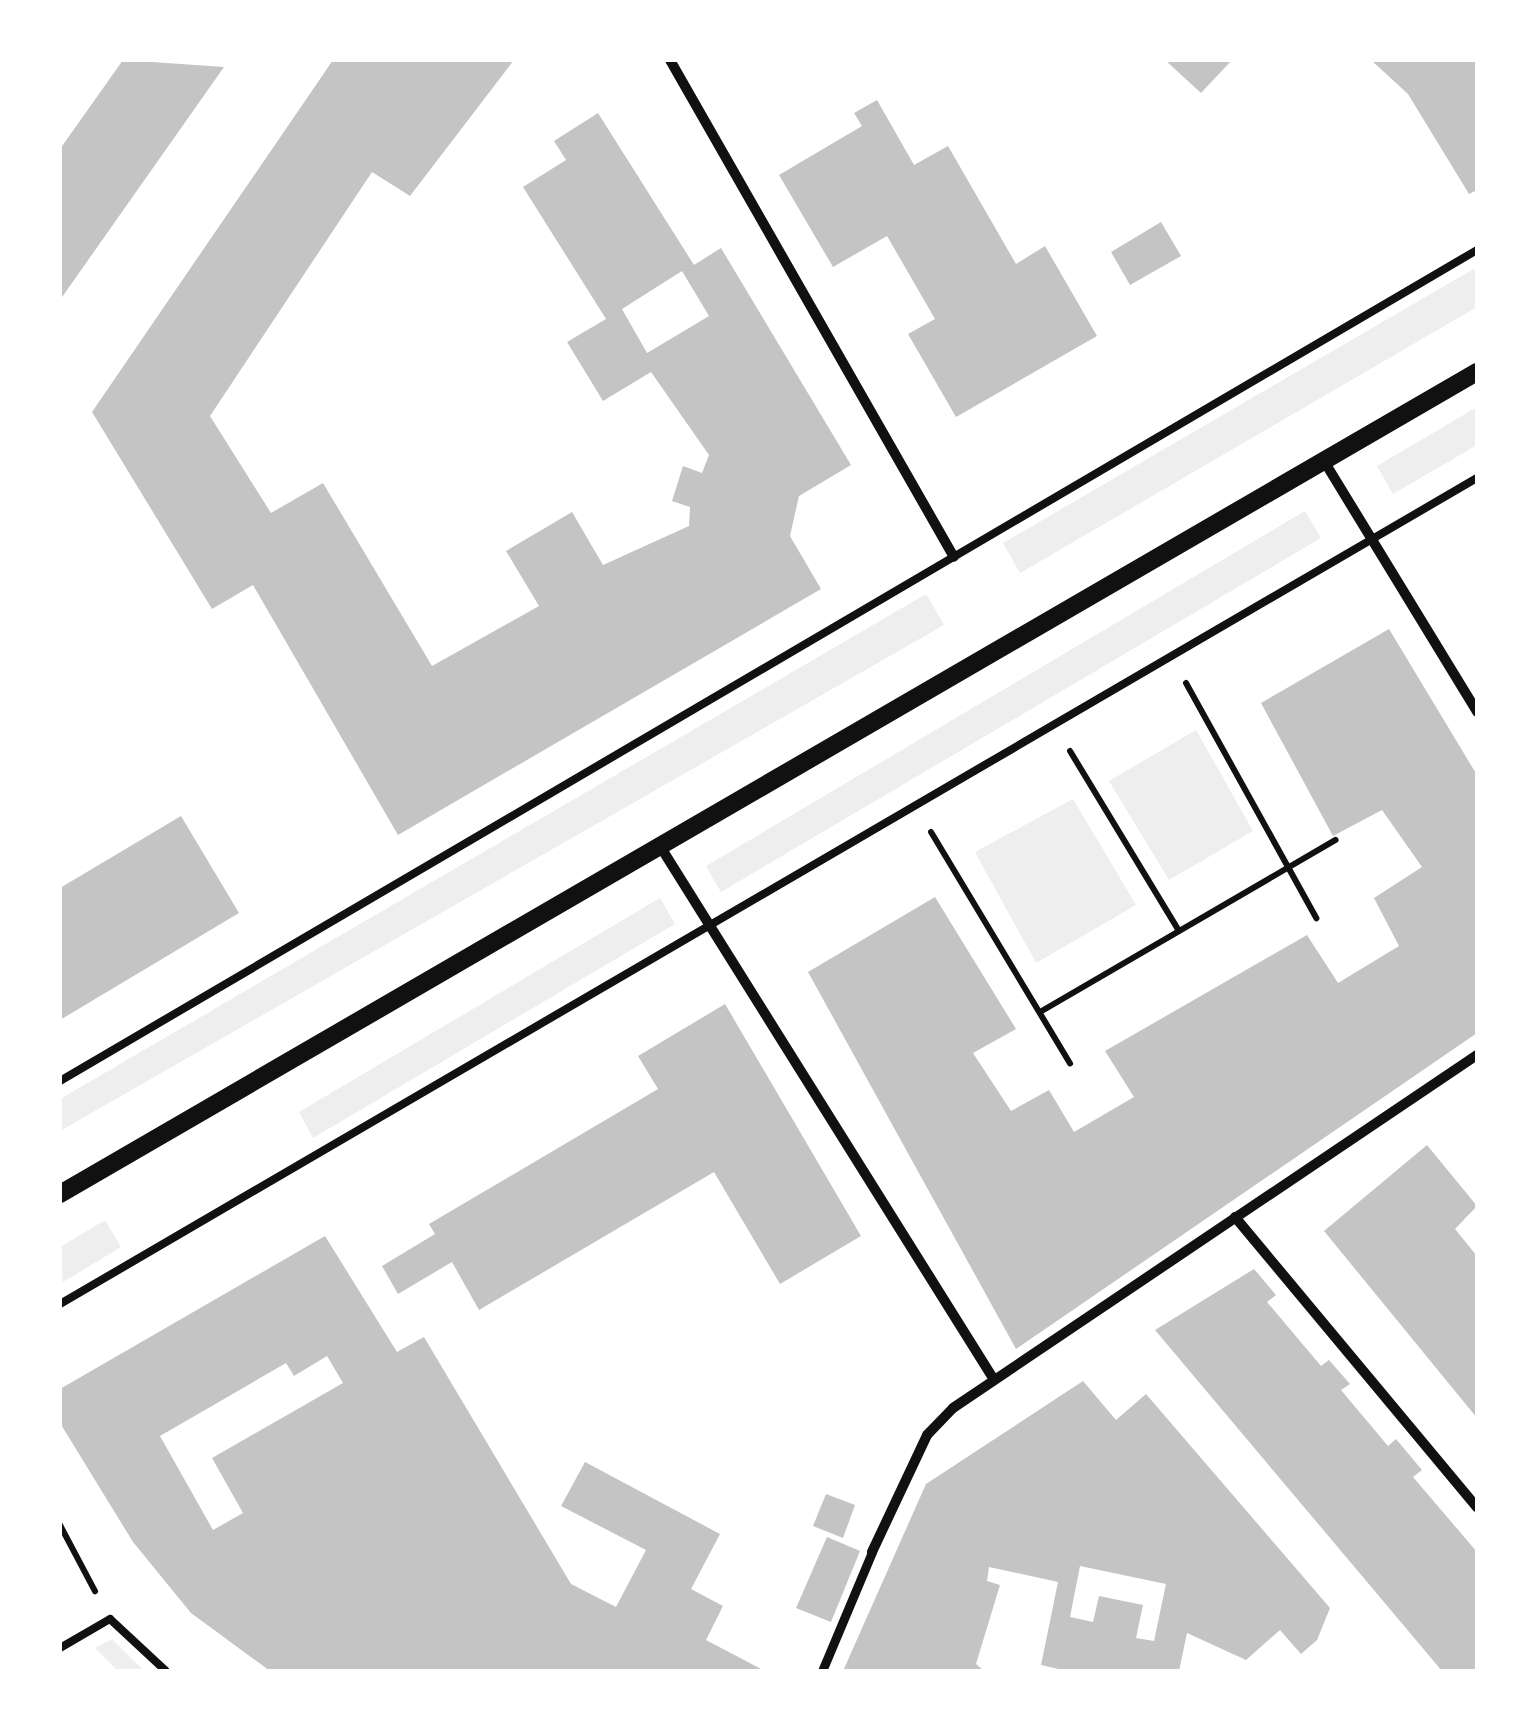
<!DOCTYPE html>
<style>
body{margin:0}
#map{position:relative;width:1537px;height:1731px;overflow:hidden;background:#fff;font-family:Lato,sans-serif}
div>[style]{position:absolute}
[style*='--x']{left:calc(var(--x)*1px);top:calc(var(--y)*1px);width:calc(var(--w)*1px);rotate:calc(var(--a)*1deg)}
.green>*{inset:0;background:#eee}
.building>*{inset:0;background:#c4c4c4}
.path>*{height:6px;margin:-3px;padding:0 3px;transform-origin:3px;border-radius:3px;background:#111}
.service>*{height:8px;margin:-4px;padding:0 4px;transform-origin:4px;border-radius:4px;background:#111}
.pedestrian>*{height:9px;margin:-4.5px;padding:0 4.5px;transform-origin:4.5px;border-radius:4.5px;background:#111}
.minor>*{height:10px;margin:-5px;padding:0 5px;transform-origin:5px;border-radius:5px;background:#111}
.tertiary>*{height:18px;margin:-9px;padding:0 9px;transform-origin:9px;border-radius:9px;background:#111}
span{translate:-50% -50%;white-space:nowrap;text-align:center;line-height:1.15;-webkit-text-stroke:8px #fff;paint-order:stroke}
.frame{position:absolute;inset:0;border:62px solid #fff;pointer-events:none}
</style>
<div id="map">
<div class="green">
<div style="clip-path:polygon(1477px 267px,1477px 307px,1020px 573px,1003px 543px)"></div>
<div style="clip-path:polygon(1477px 407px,1477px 445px,1393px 494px,1377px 466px)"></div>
<div style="clip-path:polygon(1305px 511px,1321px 538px,721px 892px,706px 866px)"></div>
<div style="clip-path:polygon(926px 594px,944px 625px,60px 1131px,60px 1099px)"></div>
<div style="clip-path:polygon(1196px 730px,1253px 831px,1169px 880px,1109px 781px)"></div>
<div style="clip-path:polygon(1073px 799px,1136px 905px,1036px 963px,975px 852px)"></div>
<div style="clip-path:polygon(660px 898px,675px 924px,313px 1138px,299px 1112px)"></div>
<div style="clip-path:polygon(105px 1220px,121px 1247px,63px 1282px,60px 1247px)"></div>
<div style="clip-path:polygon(112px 1639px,144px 1671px,118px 1671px,95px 1648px)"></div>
</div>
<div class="building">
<div style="clip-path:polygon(123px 60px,224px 67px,60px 300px,60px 149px)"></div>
<div style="clip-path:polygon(evenodd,333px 60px,514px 60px,410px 196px,372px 172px,210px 416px,271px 513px,323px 483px,432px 666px,539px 606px,506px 551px,572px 512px,603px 565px,689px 526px,690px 507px,672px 501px,683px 466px,702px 473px,709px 455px,651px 372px,603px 401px,567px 342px,606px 319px,523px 187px,566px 160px,554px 141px,598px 113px,694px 265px,721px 248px,851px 465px,799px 496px,790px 536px,821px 589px,398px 835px,253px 585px,212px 609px,92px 412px,333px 60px,682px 271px,709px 316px,647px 353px,622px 309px,682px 271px)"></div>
<div style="clip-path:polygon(1165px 60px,1232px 60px,1201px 93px)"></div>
<div style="clip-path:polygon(1371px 60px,1477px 60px,1477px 190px,1469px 194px,1408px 94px)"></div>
<div style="clip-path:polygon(877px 100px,914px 165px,948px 146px,1016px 264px,1045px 246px,1097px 336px,956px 417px,908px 334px,935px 319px,887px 236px,833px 267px,779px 175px,862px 126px,854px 113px)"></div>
<div style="clip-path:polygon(1161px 222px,1181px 256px,1130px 285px,1111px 252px)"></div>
<div style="clip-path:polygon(1389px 629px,1477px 775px,1477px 1033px,1016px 1349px,808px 972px,935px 897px,1016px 1029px,973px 1053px,1011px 1111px,1049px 1090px,1074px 1132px,1134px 1097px,1105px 1051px,1307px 935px,1338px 983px,1399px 946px,1374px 898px,1422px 867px,1382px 810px,1333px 836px,1261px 703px)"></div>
<div style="clip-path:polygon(181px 816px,239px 913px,60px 1020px,60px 888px)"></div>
<div style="clip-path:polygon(725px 1004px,861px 1236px,780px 1284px,714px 1172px,479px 1310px,452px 1262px,398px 1294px,382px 1266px,435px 1234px,429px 1224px,658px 1089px,638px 1056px)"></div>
<div style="clip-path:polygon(1427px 1145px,1477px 1206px,1455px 1229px,1477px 1256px,1477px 1418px,1324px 1231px)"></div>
<div style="clip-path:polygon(evenodd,325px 1236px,397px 1352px,424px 1337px,571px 1584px,616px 1607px,646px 1550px,561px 1506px,585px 1462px,720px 1534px,691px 1589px,723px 1606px,706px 1640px,765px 1671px,270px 1671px,191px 1613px,133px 1542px,60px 1423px,60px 1389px,325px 1236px,327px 1356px,343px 1383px,212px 1458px,243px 1513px,213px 1530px,160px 1436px,286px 1363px,294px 1376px,327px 1356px)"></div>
<div style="clip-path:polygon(1254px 1269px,1276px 1295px,1267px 1302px,1321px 1366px,1329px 1360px,1350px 1384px,1341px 1390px,1388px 1446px,1396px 1439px,1422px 1470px,1413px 1477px,1477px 1552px,1477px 1671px,1442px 1671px,1155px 1330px)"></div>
<div style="clip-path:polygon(evenodd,1083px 1381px,1116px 1420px,1146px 1394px,1330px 1608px,1317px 1640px,1301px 1654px,1280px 1630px,1246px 1660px,1187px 1633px,1179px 1671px,1067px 1671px,1041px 1665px,1058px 1582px,989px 1567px,987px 1581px,1000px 1585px,976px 1664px,984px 1671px,843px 1671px,926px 1484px,1083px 1381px,1080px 1566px,1166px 1584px,1154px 1641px,1136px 1638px,1143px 1605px,1099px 1596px,1093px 1622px,1070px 1617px,1080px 1566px)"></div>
<div style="clip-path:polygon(826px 1494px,855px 1505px,843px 1538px,813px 1526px)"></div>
<div style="clip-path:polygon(827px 1537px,860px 1551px,831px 1622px,796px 1608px)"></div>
</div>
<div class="path">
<div style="--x:1186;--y:683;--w:269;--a:61"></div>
<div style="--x:1070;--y:751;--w:210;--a:58.8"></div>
<div style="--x:931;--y:832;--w:270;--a:59"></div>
<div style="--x:1040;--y:1012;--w:342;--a:-30.2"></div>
<div style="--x:60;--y:1525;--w:75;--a:62.1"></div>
</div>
<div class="service">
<div style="--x:60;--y:1081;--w:1643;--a:-30.39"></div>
<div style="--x:60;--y:1304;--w:1640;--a:-30.24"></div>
<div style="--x:60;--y:1648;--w:58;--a:-30.1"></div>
<div style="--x:110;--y:1619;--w:76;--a:42.9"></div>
</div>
<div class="pedestrian">
<div style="--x:822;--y:1671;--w:129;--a:-67.2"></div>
</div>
<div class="minor">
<div style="--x:670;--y:60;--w:572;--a:60.26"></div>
<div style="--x:1324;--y:461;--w:294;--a:58.6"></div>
<div style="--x:660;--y:846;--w:628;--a:57.96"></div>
<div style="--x:1235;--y:1217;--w:378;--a:50.2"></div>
<div style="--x:872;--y:1552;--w:129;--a:-64.8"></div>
<div style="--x:927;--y:1435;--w:37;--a:-46"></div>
<div style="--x:953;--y:1408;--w:632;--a:-33.97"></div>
</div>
<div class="tertiary">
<div style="--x:60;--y:1194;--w:1638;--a:-30.12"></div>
</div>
<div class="frame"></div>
</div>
